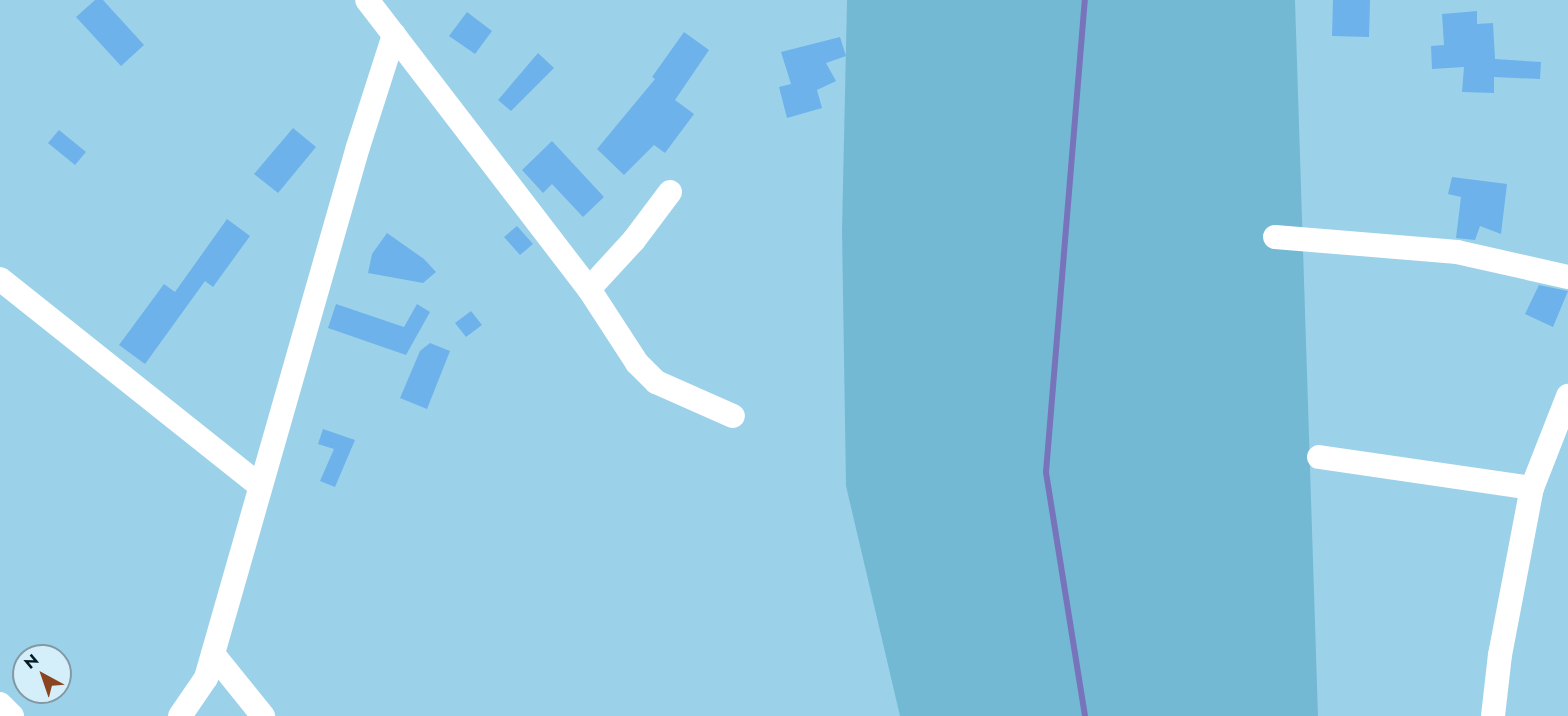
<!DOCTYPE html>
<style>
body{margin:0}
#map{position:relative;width:1568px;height:716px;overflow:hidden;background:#9cd2e9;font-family:Jost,sans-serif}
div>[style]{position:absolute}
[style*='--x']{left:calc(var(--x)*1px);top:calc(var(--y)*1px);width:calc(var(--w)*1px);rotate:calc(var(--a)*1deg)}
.green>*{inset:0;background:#74b9d4}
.stream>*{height:6px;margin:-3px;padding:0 3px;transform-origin:3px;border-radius:3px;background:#7874bc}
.building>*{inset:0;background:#6db2eb}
.minor>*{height:24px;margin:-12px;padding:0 12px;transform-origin:12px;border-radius:12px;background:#fff}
span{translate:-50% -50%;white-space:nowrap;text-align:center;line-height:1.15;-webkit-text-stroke:5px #d4effa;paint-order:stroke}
.north{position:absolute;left:12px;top:644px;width:60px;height:60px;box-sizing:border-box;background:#d4effa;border:2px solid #819aa4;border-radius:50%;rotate:320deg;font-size:16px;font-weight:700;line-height:24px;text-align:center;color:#051b23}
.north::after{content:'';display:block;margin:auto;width:21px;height:27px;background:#8b4420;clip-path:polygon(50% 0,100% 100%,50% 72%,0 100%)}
</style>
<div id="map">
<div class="green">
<div style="clip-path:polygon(847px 0,1295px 0,1318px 716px,900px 716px,846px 486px,842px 231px)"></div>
</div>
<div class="stream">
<div style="--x:1085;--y:716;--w:247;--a:-99.1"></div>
<div style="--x:1046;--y:472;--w:474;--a:-85.3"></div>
</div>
<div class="building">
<div style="clip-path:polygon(95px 0,103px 0,144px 45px,121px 66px,76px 17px)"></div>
<div style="clip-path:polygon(1333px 0,1370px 0,1369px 37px,1332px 36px)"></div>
<div style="clip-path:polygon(1477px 11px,1477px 24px,1493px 23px,1495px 59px,1541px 62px,1540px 79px,1494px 77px,1494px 93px,1462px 92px,1464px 67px,1432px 69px,1431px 46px,1444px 45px,1442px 14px)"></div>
<div style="clip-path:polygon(467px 12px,492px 31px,475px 54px,449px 36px)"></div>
<div style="clip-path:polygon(684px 32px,709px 50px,675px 100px,694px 114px,665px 153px,654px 145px,624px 175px,597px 149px,655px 79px,652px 77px)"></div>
<div style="clip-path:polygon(840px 37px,846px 56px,826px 63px,836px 81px,817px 90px,822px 108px,787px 118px,779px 87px,791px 84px,781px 52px)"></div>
<div style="clip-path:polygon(538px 53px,554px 68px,511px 111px,498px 100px)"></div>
<div style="clip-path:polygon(293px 128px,316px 147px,278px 193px,254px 174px)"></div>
<div style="clip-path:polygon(59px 130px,86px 152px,75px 165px,48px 143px)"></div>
<div style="clip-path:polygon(552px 141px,604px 197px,583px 217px,552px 184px,543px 193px,522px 170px)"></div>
<div style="clip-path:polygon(1452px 177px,1507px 184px,1501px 234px,1480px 226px,1475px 240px,1456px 238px,1461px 197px,1448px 194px)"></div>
<div style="clip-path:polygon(227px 219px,250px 236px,213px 287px,205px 281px,145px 364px,119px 345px,164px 284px,175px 292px)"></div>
<div style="clip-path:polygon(517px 226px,533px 244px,520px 255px,504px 237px)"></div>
<div style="clip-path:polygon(387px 233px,424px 259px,436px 272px,423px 283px,368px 273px,372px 254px)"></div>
<div style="clip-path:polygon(1539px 285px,1568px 291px,1553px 327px,1525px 314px)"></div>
<div style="clip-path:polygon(336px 304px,404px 327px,417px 304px,430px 312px,406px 355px,328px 328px)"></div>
<div style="clip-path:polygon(471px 311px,482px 325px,466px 337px,455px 323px)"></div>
<div style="clip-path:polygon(430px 343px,450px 351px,427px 409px,400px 398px,420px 351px)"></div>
<div style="clip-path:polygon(323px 429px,355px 440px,335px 487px,320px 481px,334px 449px,318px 444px)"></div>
</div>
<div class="minor">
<div style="--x:394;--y:35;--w:320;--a:52.5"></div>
<div style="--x:589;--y:289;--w:88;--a:57"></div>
<div style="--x:637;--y:363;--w:27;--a:45"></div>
<div style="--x:656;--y:382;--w:84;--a:23.8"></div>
<div style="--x:1275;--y:237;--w:183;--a:4.7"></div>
<div style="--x:1457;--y:252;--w:114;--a:12.7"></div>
<div style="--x:0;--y:279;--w:331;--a:38.5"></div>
<div style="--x:589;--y:289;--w:67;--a:-47.4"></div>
<div style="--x:634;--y:240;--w:60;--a:-53.1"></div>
<div style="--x:1319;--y:457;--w:215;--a:8.3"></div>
<div style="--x:213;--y:654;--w:80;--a:51.1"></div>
<div style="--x:0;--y:704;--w:17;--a:45"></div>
<div style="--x:180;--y:716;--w:46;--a:-55.6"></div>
<div style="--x:206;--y:678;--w:552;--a:-74.03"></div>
<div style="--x:358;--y:147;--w:118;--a:-72.2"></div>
<div style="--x:394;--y:35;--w:44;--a:-127.6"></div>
<div style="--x:1493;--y:716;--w:61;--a:-83.5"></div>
<div style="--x:1500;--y:655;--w:170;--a:-79.2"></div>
<div style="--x:1532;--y:488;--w:99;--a:-68.6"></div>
</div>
<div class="north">N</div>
</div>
